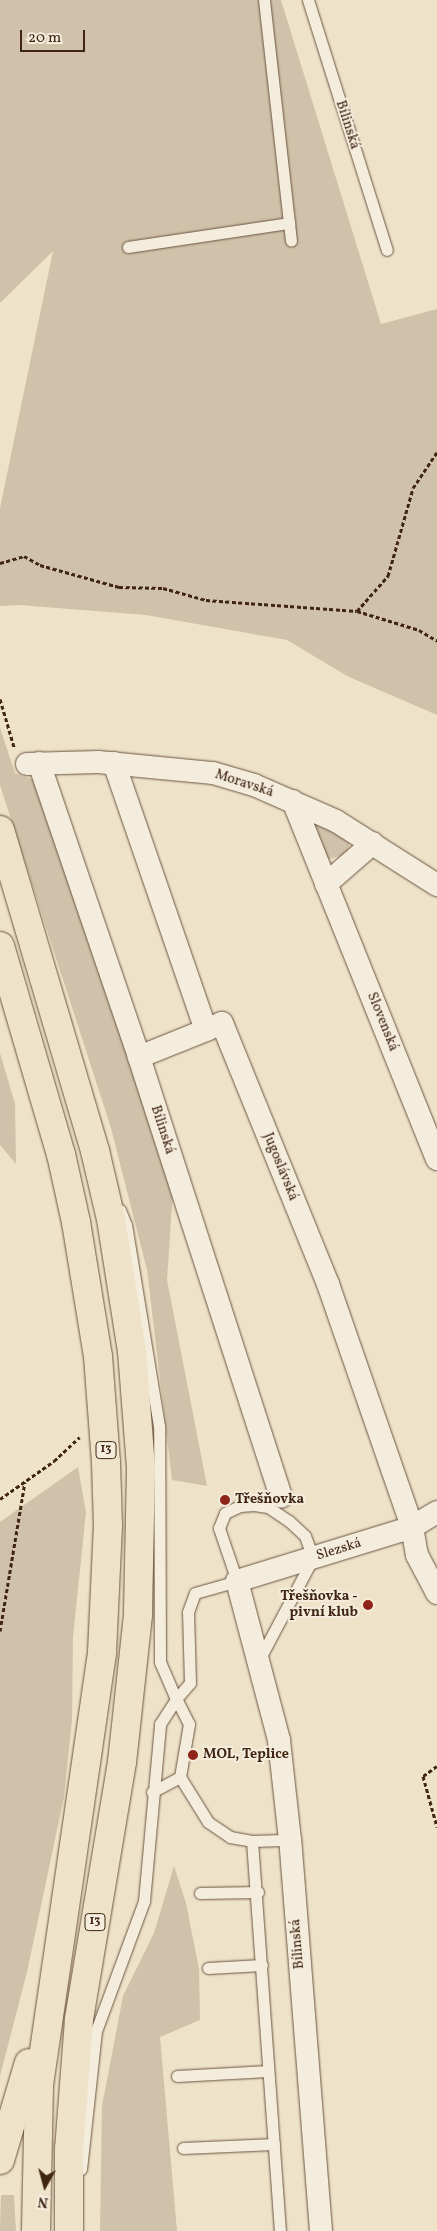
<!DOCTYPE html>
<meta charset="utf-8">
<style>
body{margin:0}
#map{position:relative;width:437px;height:2231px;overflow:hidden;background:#eee2c9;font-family:Vollkorn,serif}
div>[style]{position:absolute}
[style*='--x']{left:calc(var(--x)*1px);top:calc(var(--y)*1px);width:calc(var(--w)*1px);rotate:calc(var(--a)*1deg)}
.green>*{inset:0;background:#d0c2aa}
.path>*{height:3px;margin-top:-1.5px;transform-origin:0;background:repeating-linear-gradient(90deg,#402512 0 4px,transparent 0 6.5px)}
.roads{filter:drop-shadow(0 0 1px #6c5440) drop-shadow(0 0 1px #6c5440)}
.lane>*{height:11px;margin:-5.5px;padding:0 5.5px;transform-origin:5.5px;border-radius:5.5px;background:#f4ecdc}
.street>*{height:22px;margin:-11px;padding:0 11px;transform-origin:11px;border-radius:11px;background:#f4ecdc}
.highway>*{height:28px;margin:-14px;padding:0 14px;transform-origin:14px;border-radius:14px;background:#eee2c9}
.dots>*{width:14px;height:14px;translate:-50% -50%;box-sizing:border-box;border:2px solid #f4ecdc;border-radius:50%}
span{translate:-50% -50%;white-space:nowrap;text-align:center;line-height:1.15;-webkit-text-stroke:4px #f4ecdc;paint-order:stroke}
.shield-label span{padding:1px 4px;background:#f4ecdc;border:1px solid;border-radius:4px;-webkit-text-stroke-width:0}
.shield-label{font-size:12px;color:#402512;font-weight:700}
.street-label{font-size:14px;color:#402512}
.poi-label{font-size:14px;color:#402512;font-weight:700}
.left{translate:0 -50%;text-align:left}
.right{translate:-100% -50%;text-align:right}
.north{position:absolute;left:20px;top:2161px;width:50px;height:50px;-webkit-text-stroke:4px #f4ecdc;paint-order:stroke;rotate:187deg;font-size:14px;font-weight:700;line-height:20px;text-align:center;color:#402512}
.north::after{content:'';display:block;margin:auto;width:18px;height:22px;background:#402512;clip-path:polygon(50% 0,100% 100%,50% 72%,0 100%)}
.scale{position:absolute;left:20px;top:30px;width:65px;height:22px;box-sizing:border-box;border:2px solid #402512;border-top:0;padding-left:6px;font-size:15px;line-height:18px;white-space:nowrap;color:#402512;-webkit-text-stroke:4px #f4ecdc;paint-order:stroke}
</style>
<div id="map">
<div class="green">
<div style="clip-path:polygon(0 0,281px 0,381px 324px,437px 309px,437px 715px,347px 676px,287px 640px,146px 615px,19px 605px,0 606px,0 508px,53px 251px,0 303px)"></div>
<div style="clip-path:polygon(0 728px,15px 773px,41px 782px,173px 1190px,167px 1280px,207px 1486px,172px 1480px,147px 1270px,111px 1128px,0 785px)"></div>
<div style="clip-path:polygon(319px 822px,350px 838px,348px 854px,329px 859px,321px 854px,313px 824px)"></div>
<div style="clip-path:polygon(0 1053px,15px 1104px,16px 1164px,0 1145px)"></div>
<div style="clip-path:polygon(78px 1467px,86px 1512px,73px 1637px,72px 1720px,64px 1797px,27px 1972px,0 2076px,0 1522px)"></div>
<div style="clip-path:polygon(174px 1866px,186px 1903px,199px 1969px,200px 2020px,160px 2037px,177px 2231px,100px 2231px,102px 2106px,123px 1996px,154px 1933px)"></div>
<div style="clip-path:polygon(1px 2195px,14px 2195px,16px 2231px,0 2231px)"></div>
</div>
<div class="path">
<div style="--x:0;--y:563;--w:25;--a:-16"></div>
<div style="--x:24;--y:556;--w:18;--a:29"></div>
<div style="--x:40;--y:565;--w:82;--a:15.6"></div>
<div style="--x:119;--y:587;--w:44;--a:1.3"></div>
<div style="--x:163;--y:588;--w:45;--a:15.6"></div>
<div style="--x:206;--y:600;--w:151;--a:4.2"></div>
<div style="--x:357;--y:611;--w:65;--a:17"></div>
<div style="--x:419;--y:630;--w:21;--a:31"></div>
<div style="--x:357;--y:611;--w:47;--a:-48.5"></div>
<div style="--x:388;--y:576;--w:91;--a:-74.1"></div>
<div style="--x:413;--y:488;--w:43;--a:-56.3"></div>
<div style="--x:0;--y:699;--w:50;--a:73.7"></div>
<div style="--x:0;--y:1499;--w:66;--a:-35.1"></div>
<div style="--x:54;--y:1461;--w:35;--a:-43"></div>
<div style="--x:0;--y:1631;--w:151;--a:-80.5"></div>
<div style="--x:437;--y:1766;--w:17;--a:144"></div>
<div style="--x:423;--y:1776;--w:53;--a:74.6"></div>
</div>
<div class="roads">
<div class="lane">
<div style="--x:264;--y:0;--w:242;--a:83.6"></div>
<div style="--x:308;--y:0;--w:262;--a:72.5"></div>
<div style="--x:128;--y:247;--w:163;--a:-8.5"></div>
<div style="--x:180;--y:1777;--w:53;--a:58.1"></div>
<div style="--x:208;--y:1822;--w:27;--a:34"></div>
<div style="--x:230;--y:1837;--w:22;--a:10"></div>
<div style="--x:252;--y:1841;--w:38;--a:-2"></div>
<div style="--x:152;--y:1792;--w:32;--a:-28"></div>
<div style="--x:180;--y:1777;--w:54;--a:-80.4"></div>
<div style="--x:189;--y:1724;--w:28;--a:-117"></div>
<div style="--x:176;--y:1699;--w:21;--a:-49"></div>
<div style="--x:190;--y:1683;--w:71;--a:-91.6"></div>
<div style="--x:188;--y:1612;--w:20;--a:-70"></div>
<div style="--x:195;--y:1593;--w:44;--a:-15.9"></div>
<div style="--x:237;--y:1581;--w:56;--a:-108.8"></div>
<div style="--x:219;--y:1528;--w:16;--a:-68"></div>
<div style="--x:225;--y:1513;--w:17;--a:-25"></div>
<div style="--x:240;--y:1506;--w:14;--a:-4"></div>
<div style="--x:254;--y:1505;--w:14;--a:8"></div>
<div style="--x:268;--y:1507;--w:25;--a:34"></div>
<div style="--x:289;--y:1521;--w:22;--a:43"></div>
<div style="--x:305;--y:1536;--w:23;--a:70"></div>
<div style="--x:313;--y:1558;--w:115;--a:117.9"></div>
<div style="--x:252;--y:1841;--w:391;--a:85.9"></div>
<div style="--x:200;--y:1893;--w:58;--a:-1"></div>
<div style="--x:208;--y:1968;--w:54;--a:-3.2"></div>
<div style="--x:177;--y:2076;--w:91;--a:-3.1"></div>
<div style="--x:183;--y:2148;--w:91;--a:-2.5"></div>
<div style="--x:81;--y:2169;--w:139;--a:-83.8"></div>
<div style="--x:96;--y:2031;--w:139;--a:-69.7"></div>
<div style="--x:144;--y:1901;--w:178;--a:-84.8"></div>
<div style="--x:160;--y:1724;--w:30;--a:-57"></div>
<div style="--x:176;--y:1699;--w:40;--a:-113.4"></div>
<div style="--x:160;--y:1662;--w:236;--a:-90.2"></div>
<div style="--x:159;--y:1426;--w:204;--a:-99.3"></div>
<div style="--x:126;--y:1225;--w:16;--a:-112"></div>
</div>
<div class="street">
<div style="--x:39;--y:763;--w:311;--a:71.2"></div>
<div style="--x:139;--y:1057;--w:462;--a:72.1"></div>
<div style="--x:114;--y:763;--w:282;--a:71"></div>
<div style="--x:206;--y:1030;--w:17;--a:-24"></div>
<div style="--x:222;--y:1023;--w:282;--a:67.9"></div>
<div style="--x:328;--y:1284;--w:257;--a:70.9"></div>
<div style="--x:412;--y:1527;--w:28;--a:80"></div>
<div style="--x:417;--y:1555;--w:43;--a:62.2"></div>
<div style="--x:27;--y:764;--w:71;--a:-1.6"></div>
<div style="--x:98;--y:762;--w:116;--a:5.5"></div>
<div style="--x:213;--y:773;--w:43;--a:16.3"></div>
<div style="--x:254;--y:785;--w:90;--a:23.7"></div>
<div style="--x:336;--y:821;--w:120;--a:32.4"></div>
<div style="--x:293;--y:801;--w:386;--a:68.1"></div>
<div style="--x:326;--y:884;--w:62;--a:-41.1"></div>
<div style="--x:139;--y:1057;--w:72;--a:-21.9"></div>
<div style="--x:321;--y:2231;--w:392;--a:-94.5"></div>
<div style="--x:290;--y:1840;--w:101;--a:-96.3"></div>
<div style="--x:279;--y:1740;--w:164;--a:-104.8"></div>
<div style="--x:237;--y:1581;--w:183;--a:-17.1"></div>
<div style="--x:412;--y:1527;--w:29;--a:-31"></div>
</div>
<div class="highway">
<div style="--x:0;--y:830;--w:335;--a:73.5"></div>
<div style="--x:95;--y:1151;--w:70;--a:76.8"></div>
<div style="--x:111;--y:1219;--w:134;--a:81"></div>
<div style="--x:132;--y:1351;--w:117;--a:85.6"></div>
<div style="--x:141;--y:1468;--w:147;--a:91.2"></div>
<div style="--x:138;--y:1615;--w:148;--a:96.2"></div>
<div style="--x:122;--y:1762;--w:262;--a:99.5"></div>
<div style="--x:79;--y:2020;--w:129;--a:94.4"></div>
<div style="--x:69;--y:2149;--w:82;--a:90"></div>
<div style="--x:0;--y:946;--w:217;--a:73.7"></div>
<div style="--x:61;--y:1154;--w:70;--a:77.6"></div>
<div style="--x:76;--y:1222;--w:136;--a:80.7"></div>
<div style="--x:98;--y:1356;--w:106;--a:85.7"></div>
<div style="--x:106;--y:1462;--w:63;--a:88.2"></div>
<div style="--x:108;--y:1525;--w:128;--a:92.7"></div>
<div style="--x:102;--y:1653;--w:439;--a:98.3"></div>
<div style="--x:39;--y:2087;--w:144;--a:91.2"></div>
<div style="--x:0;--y:2160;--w:101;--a:-73.4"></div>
</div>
</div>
<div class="dots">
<div style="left:225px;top:1500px;background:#8f2418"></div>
<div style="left:368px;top:1605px;background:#8f2418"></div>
<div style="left:193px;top:1755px;background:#8f2418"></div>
</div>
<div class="shield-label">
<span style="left:106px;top:1450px">13</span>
<span style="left:95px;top:1922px">13</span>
</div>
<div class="street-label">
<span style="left:347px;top:125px;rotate:72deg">Bílinská</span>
<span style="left:244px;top:784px;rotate:18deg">Moravská</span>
<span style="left:382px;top:1022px;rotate:68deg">Slovenská</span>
<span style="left:162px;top:1130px;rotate:72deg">Bílinská</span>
<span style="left:280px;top:1167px;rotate:68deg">Jugoslávská</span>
<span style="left:339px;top:1550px;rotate:-17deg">Slezská</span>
<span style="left:298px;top:1944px;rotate:-95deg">Bílinská</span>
</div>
<div class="poi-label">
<span class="left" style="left:235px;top:1500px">Třešňovka</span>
<span class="right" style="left:358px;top:1605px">Třešňovka -<br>pivní klub</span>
<span class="left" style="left:203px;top:1755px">MOL, Teplice</span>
</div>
<div class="north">N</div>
<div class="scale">20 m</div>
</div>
